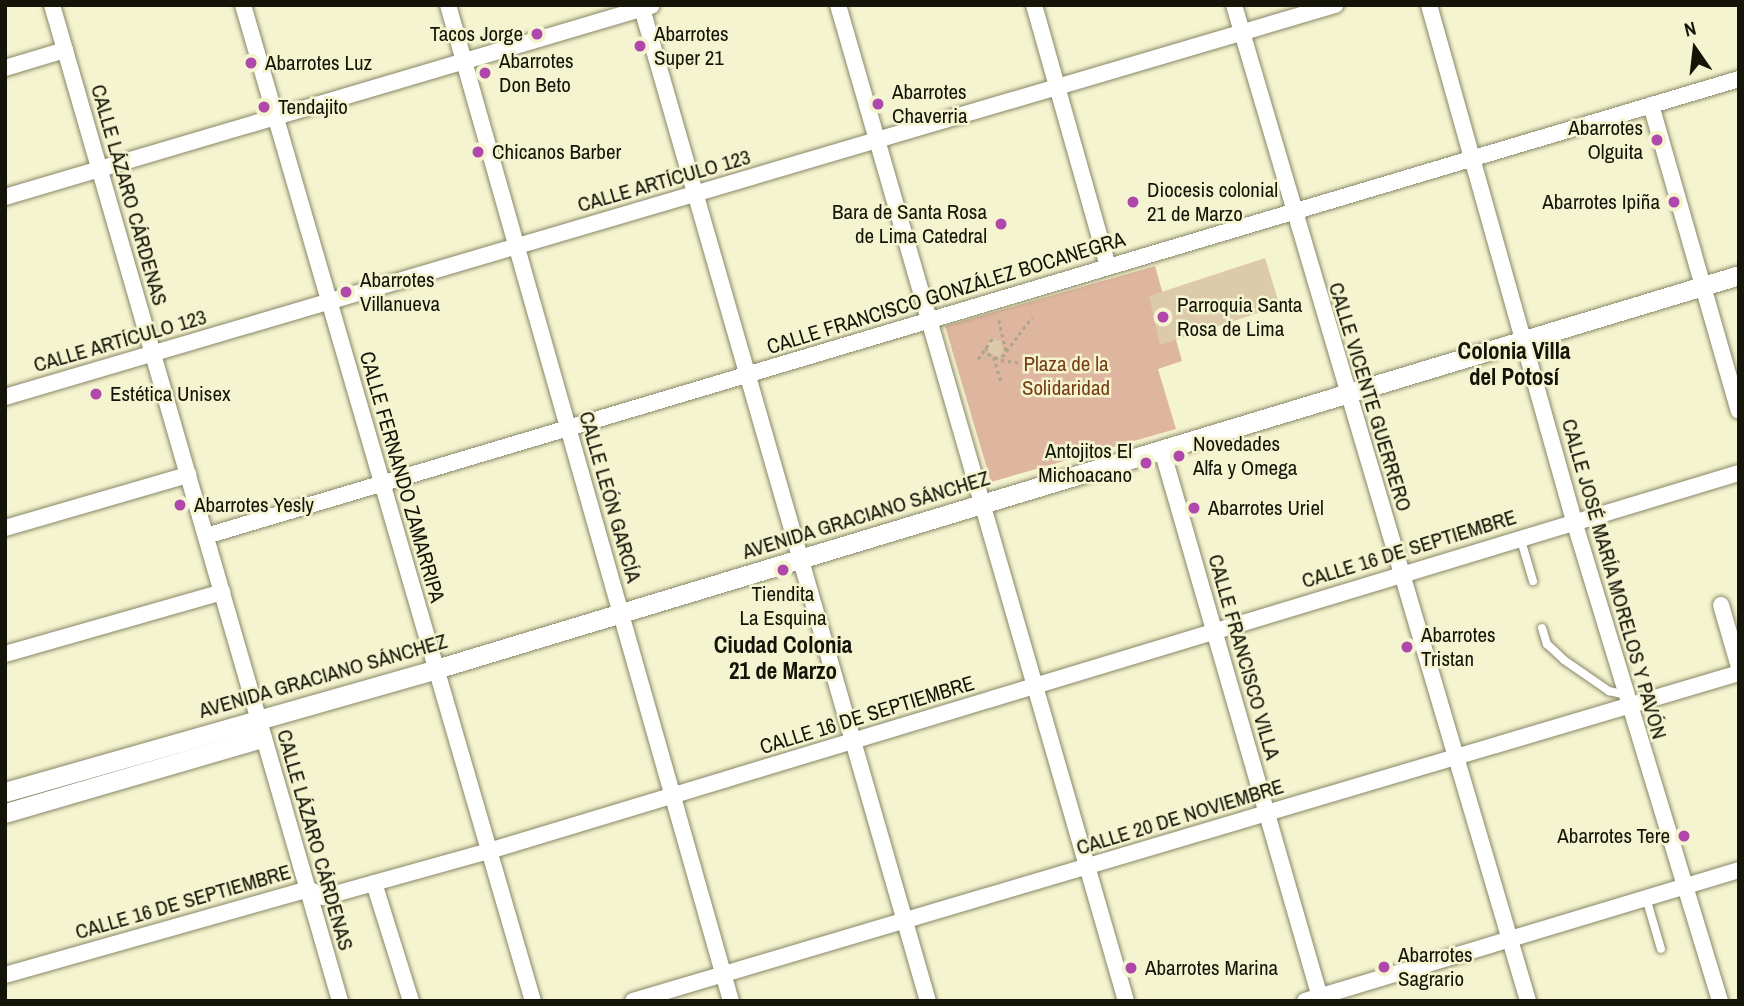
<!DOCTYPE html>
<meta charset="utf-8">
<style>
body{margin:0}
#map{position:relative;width:1744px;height:1006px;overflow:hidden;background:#f5f4d0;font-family:"Archivo Narrow",sans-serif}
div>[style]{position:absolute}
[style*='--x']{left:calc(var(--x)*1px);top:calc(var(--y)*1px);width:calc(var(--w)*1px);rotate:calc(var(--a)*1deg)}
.green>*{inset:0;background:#deb59e}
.building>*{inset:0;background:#ddcaab}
.path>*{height:2.5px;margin-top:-1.25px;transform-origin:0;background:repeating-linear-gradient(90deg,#a8a78b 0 3.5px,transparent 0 7px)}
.roads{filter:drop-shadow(0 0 2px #888767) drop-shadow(0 0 2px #888767)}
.service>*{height:8px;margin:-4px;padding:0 4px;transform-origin:4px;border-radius:4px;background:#fff}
.minor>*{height:16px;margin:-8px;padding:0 8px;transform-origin:8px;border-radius:8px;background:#fff}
.tertiary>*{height:19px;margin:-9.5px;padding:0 9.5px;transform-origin:9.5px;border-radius:9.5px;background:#fff}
.dots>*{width:19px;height:19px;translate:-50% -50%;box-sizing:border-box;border:4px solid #f5f4d0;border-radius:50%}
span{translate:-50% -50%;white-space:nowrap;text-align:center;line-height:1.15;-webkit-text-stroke:5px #f5f4d0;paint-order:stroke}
.poi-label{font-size:21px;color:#151408}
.right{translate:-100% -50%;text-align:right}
.left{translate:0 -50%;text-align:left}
.street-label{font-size:21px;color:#151408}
.park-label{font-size:21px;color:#773d15}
.neighbourhood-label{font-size:23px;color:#151408;font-weight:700}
.frame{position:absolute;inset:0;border:7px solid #151408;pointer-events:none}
.north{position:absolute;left:1660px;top:14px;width:70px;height:70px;-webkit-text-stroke:5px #f5f4d0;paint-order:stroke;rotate:346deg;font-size:19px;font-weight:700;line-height:28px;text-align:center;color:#151408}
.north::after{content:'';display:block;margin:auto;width:24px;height:32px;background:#151408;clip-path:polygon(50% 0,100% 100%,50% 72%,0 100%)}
</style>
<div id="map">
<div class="green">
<div style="clip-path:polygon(1155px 266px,1182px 361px,1158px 369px,1176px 429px,991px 482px,945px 326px)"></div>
</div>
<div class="building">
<div style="clip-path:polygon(1265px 258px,1280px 306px,1160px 345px,1149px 296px)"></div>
<div style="clip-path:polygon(992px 339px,1001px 341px,1003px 351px,999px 358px,990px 353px,987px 345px)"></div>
</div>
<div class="path">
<div style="--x:999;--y:320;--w:32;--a:77"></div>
<div style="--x:986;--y:347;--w:7;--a:74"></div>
<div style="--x:988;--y:354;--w:14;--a:25"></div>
<div style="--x:1001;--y:360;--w:21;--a:8"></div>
<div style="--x:994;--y:357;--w:26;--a:74"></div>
<div style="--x:1002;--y:357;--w:50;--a:-53.1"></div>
<div style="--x:978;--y:359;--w:28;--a:-55"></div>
</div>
<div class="roads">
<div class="service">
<div style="--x:1520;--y:537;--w:46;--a:73.5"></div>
<div style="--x:1542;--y:628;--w:17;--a:73"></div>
<div style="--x:1547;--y:644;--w:23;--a:43"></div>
<div style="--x:1564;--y:660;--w:55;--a:34.6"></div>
<div style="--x:1609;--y:691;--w:17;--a:13"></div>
<div style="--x:1646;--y:898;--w:53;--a:73.6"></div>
</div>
<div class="minor">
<div style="--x:52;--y:5;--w:1037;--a:73.87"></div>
<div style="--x:243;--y:5;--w:1037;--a:73.77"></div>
<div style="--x:448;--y:5;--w:1035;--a:74.14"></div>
<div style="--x:641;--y:5;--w:1037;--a:73.93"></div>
<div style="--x:838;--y:5;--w:1037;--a:73.87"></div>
<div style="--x:1034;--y:5;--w:272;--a:74.2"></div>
<div style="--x:1234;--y:5;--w:1038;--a:73.55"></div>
<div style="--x:1429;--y:5;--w:536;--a:74.3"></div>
<div style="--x:1574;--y:521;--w:502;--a:73.08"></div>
<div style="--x:5;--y:68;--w:63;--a:-16.7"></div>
<div style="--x:1651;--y:105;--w:318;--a:74"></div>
<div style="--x:5;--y:197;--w:674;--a:-16.47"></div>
<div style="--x:5;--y:397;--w:1387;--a:-16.42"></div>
<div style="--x:1162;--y:450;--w:573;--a:73.9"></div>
<div style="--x:5;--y:528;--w:191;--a:-16.2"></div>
<div style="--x:206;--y:536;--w:1600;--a:-16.6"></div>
<div style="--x:1721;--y:605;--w:65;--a:73.8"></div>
<div style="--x:5;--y:654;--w:226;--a:-15.9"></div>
<div style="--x:374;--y:883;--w:124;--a:72.6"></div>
<div style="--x:5;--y:975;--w:315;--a:-15.8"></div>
<div style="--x:308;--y:889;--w:18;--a:27"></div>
<div style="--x:324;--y:897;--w:171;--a:-15.6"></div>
<div style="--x:489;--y:851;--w:1306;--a:-16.83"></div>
<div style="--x:633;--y:1001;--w:1154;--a:-16.52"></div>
<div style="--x:1305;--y:1001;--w:453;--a:-16.8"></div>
</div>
<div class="tertiary">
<div style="--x:5;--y:792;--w:448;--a:-15.9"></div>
<div style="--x:436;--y:669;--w:1361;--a:-16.82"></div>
<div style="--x:5;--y:813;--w:268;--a:-16.3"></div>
</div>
</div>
<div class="dots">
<div style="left:537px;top:34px;background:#b048ab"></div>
<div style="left:640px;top:46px;background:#b048ab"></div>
<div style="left:251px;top:63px;background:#b048ab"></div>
<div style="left:485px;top:73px;background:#b048ab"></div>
<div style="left:878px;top:104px;background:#b048ab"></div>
<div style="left:264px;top:107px;background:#b048ab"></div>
<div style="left:1657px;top:140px;background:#b048ab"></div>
<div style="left:478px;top:152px;background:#b048ab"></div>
<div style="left:1133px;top:202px;background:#b048ab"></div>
<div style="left:1674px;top:202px;background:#b048ab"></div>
<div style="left:1001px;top:224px;background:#b048ab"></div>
<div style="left:346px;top:292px;background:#b048ab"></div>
<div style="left:1163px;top:317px;background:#b048ab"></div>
<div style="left:96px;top:394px;background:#b048ab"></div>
<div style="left:1179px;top:456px;background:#b048ab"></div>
<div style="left:1146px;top:463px;background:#b048ab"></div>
<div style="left:180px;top:505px;background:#b048ab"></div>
<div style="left:1194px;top:508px;background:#b048ab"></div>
<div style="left:783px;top:570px;background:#b048ab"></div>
<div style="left:1407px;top:647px;background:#b048ab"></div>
<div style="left:1684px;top:836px;background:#b048ab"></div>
<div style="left:1384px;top:967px;background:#b048ab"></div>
<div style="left:1131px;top:968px;background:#b048ab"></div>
</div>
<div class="poi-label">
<span class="right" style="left:523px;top:34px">Tacos Jorge</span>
<span class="left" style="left:654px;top:46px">Abarrotes<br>Super 21</span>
<span class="left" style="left:499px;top:73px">Abarrotes<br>Don Beto</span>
<span class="left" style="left:265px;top:63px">Abarrotes Luz</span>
<span class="left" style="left:892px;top:104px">Abarrotes<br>Chaverria</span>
<span class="left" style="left:278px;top:107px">Tendajito</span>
<span class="right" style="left:1643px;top:140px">Abarrotes<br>Olguita</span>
<span class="left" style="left:492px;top:152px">Chicanos Barber</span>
<span class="left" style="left:1147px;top:202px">Diocesis colonial<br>21 de Marzo</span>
<span class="right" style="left:1660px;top:202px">Abarrotes Ipiña</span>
<span class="right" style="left:987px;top:224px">Bara de Santa Rosa<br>de Lima Catedral</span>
<span class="left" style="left:360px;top:292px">Abarrotes<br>Villanueva</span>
<span class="left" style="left:1177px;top:317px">Parroquia Santa<br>Rosa de Lima</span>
<span class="left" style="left:110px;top:394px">Estética Unisex</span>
<span class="left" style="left:1193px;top:456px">Novedades<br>Alfa y Omega</span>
<span class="right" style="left:1132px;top:463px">Antojitos El<br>Michoacano</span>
<span class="left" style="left:194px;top:505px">Abarrotes Yesly</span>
<span class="left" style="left:1208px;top:508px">Abarrotes Uriel</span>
<span style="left:783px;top:606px">Tiendita<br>La Esquina</span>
<span class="left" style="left:1421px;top:647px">Abarrotes<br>Tristan</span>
<span class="right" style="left:1670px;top:836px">Abarrotes Tere</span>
<span class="left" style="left:1398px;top:967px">Abarrotes<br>Sagrario</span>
<span class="left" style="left:1145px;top:968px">Abarrotes Marina</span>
</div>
<div class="street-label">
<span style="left:664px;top:181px;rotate:-16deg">CALLE ARTÍCULO 123</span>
<span style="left:129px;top:195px;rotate:74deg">CALLE LÁZARO CÁRDENAS</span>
<span style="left:946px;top:293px;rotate:-17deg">CALLE FRANCISCO GONZÁLEZ BOCANEGRA</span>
<span style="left:120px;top:341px;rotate:-16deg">CALLE ARTÍCULO 123</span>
<span style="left:1370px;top:397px;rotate:73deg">CALLE VICENTE GUERRERO</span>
<span style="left:402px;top:477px;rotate:74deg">CALLE FERNANDO ZAMARRIPA</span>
<span style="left:610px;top:497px;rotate:74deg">CALLE LEÓN GARCÍA</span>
<span style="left:866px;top:515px;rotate:-17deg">AVENIDA GRACIANO SÁNCHEZ</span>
<span style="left:1409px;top:549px;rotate:-17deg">CALLE 16 DE SEPTIEMBRE</span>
<span style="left:1614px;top:579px;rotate:74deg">CALLE JOSÉ MARÍA MORELOS Y PAVÓN</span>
<span style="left:1244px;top:657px;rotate:74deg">CALLE FRANCISCO VILLA</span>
<span style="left:323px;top:676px;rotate:-16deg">AVENIDA GRACIANO SÁNCHEZ</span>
<span style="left:867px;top:715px;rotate:-17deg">CALLE 16 DE SEPTIEMBRE</span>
<span style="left:1180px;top:817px;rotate:-17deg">CALLE 20 DE NOVIEMBRE</span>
<span style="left:315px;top:840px;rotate:74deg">CALLE LÁZARO CÁRDENAS</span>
<span style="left:183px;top:902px;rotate:-16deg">CALLE 16 DE SEPTIEMBRE</span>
</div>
<div class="park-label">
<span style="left:1066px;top:376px">Plaza de la<br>Solidaridad</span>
</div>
<div class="neighbourhood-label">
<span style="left:1514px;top:364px">Colonia Villa<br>del Potosí</span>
<span style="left:783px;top:658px">Ciudad Colonia<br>21 de Marzo</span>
</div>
<div class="frame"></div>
<div class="north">N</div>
</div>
